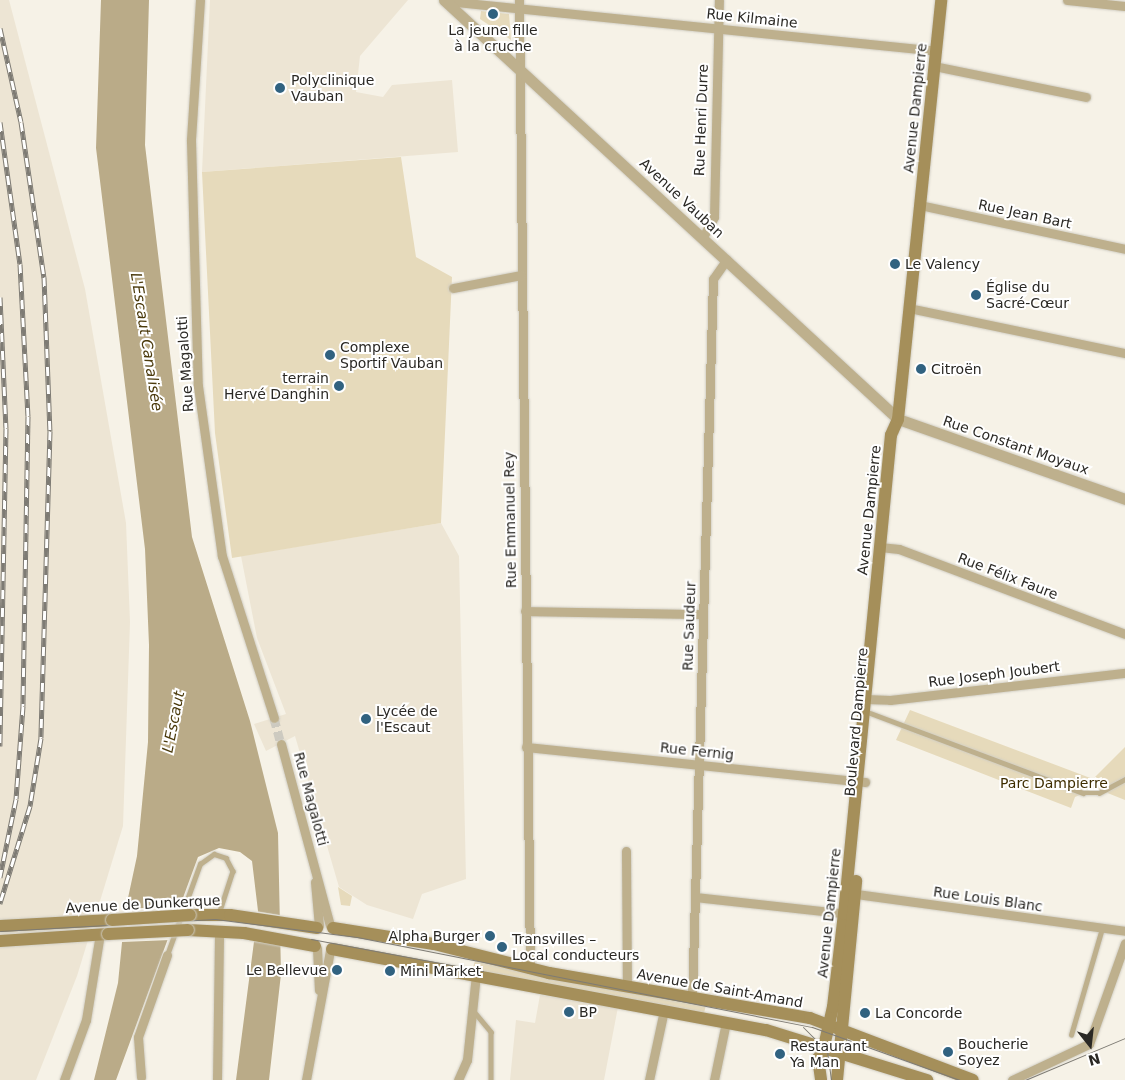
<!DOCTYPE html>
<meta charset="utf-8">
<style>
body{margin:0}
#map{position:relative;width:1125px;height:1080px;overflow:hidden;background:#f6f2e7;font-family:"DejaVu Sans",sans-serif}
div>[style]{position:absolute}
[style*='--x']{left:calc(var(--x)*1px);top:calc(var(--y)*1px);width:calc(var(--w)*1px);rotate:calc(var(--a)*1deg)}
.built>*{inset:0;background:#ede5d4}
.green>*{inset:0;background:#e6dabb}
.water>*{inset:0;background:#baab88}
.pier>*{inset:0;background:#f6f2e7}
.minor-tunnel>*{height:9px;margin-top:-4.5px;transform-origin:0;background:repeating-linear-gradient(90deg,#cdcac0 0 9px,transparent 0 13.5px)}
.roads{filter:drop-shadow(0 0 1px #d1cec4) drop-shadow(0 0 1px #d1cec4)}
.service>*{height:4.5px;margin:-2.25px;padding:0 2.25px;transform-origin:2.25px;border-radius:2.25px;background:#beb08d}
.minor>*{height:9px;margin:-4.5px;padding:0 4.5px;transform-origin:4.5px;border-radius:4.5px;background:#beb08d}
.tertiary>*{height:11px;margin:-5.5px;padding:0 5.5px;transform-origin:5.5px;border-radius:5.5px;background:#beb08d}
.secondary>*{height:12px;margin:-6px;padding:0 6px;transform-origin:6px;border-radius:6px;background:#a58f5a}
.tram>*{height:1px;margin:-0.5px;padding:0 0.5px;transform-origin:0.5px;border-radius:0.5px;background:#7e7b74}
.rail>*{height:5px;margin-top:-2.5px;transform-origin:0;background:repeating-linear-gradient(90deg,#fff 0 9px,#7e7b74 0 18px);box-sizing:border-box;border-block:1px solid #7e7b74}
.bridges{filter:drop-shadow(0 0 1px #d1cec4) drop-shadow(0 0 1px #d1cec4)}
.secondary-bridge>*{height:12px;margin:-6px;padding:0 6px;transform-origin:6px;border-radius:6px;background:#a58f5a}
.dots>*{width:14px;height:14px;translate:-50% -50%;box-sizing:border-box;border:2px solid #fff;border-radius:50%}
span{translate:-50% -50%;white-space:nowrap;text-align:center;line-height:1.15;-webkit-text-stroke:4px #fff;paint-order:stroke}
.street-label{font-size:14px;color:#2a2824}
.poi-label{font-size:14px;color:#2a2824}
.left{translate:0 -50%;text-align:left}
.right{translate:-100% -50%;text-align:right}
.park-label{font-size:14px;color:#3e2d00}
.water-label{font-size:15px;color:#4b3a0c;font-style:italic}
.north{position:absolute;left:1065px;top:1020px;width:50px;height:50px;-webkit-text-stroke:4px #fff;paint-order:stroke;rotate:164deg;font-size:14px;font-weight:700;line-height:20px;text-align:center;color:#2a2824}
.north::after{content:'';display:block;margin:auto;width:18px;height:22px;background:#2a2824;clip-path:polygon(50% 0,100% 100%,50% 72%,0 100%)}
</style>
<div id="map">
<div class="built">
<div style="clip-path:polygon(0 0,9px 0,85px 289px,126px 523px,130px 622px,123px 826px,77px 976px,36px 1080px,0 1080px)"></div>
<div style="clip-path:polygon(210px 0,408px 0,360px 56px,356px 92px,383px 97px,392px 85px,452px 80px,458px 152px,202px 172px)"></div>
<div style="clip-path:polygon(441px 523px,459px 556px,466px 879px,422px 894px,413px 919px,367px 905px,339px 887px,295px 736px,266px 751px,254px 724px,286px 714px,257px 638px,241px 556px)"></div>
<div style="clip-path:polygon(540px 995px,618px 1007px,604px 1080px,510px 1080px,516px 1020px,535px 1023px)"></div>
</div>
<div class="green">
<div style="clip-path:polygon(481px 11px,509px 14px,511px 40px,480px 19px)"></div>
<div style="clip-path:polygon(401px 157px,416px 257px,452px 277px,441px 523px,232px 558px,215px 433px,202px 172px)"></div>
<div style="clip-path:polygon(910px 710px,1093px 779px,1125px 747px,1125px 800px,1095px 788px,1075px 797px,1071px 808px,896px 740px)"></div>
<div style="clip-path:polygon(338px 887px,352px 896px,350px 906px,341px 905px)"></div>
<div style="clip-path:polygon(475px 961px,706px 1005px,704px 1013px,472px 970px)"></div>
</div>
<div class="water">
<div style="clip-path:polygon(101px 0,149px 0,145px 145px,192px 537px,250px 721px,278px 833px,281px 974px,269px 1080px,236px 1080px,258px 911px,252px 861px,240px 852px,219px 848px,198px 857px,116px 1080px,94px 1080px,118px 983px,125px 912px,137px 856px,148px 742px,149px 645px,145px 549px,96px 148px)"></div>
</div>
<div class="pier">
<div style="clip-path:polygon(182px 906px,170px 940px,122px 942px,123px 909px)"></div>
<div style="clip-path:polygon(255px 911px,285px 916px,284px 946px,253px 941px)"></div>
</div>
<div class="minor-tunnel">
<div style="--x:274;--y:718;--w:27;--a:75"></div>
</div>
<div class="roads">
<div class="service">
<div style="--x:865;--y:711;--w:233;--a:20.6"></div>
<div style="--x:1083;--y:793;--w:16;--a:0"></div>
<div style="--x:1099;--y:793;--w:30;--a:-28"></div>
<div style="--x:167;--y:955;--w:97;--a:-70.1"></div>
<div style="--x:200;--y:864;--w:17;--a:-36"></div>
<div style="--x:214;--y:854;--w:13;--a:18"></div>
<div style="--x:226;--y:858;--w:15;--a:62"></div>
<div style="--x:233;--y:871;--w:45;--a:108"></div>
<div style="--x:472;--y:1009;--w:30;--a:50"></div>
<div style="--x:491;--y:1032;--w:48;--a:90"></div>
<div style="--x:1071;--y:1035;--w:111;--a:-73.8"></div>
</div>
<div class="minor">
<div style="--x:200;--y:0;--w:141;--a:93.7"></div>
<div style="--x:191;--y:141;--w:245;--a:88.4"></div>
<div style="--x:198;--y:386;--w:172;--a:82"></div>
<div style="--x:222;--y:556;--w:170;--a:72.2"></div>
<div style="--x:519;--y:0;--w:969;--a:89.35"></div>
<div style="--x:1067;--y:0;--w:58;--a:5.9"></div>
<div style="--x:446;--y:1;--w:493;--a:5.8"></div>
<div style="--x:934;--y:66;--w:155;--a:11.5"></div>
<div style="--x:920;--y:205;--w:210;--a:12.1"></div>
<div style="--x:703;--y:237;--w:23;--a:-61"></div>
<div style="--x:714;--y:217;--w:217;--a:-88.7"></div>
<div style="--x:453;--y:288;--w:69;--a:-10.8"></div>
<div style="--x:909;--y:308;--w:221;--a:11.8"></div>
<div style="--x:880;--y:547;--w:19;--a:6"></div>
<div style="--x:899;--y:549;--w:241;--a:20.6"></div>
<div style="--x:525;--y:611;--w:178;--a:1"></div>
<div style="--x:865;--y:699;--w:25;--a:2"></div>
<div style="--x:890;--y:700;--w:237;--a:-6.6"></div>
<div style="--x:281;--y:744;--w:188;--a:74.9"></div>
<div style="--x:526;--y:747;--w:341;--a:5.9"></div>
<div style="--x:626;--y:851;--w:136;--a:89.6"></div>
<div style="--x:315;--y:882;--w:44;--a:84.8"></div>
<div style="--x:849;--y:893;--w:279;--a:7.8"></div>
<div style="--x:695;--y:897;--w:154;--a:6.3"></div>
<div style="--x:317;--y:948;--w:42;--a:87.3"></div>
<div style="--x:692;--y:999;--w:720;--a:-88.33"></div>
<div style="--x:713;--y:279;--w:24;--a:-55"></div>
<div style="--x:141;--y:1077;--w:40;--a:-94.3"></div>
<div style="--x:138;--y:1037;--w:87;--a:-70.5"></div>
<div style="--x:64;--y:1080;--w:64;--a:-69.9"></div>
<div style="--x:86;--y:1020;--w:87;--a:-80.8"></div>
<div style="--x:217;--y:1080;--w:150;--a:-89.2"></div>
<div style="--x:306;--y:1080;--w:132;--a:-79.5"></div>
<div style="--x:458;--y:1080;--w:22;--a:-66"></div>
<div style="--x:467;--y:1060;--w:85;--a:-84"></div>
<div style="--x:649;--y:1080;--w:72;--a:-77.9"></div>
<div style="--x:714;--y:1080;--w:59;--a:-78.3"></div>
<div style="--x:1012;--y:1080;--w:85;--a:-25.1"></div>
<div style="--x:1089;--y:1044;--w:107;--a:-70.4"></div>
</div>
<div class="tertiary">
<div style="--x:444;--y:0;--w:618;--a:42.7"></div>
<div style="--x:898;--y:419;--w:241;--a:19.4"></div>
</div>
<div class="secondary">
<div style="--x:190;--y:915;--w:40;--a:0"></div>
<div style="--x:230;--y:915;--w:88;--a:8.5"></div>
<div style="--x:0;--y:926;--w:112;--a:-3.1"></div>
<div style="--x:333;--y:928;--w:102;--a:9"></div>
<div style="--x:434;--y:944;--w:119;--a:14.2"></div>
<div style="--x:549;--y:973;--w:265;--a:9.8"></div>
<div style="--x:810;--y:1018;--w:174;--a:20.8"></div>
<div style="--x:188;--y:930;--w:56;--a:3.1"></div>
<div style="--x:244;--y:933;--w:72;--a:10.4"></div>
<div style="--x:0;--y:941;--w:108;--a:-3.7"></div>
<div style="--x:332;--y:949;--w:441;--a:10.6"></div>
<div style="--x:766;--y:1030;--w:169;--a:17.3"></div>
<div style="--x:818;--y:1058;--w:22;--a:82"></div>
<div style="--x:820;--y:1064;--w:58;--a:-77.2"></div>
<div style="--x:833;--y:1007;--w:94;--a:-83.3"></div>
<div style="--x:844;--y:914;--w:481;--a:-84.4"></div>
<div style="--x:891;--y:435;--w:17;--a:-66"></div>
<div style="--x:898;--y:419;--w:421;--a:-84.1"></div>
<div style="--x:837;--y:1080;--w:200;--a:-84.5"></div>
</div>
</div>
<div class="tram">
<div style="--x:0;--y:931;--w:215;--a:-3.2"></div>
<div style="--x:215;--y:919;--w:143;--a:7.2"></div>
<div style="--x:357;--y:937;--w:464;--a:11.2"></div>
<div style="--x:812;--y:1027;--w:157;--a:19.7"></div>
<div style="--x:311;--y:939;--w:175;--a:10.5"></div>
<div style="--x:803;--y:1027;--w:34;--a:45"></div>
<div style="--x:827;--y:1051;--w:29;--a:82"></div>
<div style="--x:1025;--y:1080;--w:108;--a:-22.8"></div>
</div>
<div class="rail">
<div style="--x:0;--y:28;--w:96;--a:77.4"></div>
<div style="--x:21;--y:122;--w:157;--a:81.6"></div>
<div style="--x:44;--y:277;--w:154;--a:87.8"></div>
<div style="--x:50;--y:431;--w:307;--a:91.7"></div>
<div style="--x:41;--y:738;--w:69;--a:99.2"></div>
<div style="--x:30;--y:806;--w:102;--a:107.2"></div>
<div style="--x:0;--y:122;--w:143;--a:82"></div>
<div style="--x:20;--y:264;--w:152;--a:87"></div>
<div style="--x:28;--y:416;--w:290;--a:91"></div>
<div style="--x:23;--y:706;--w:93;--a:94.3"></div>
<div style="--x:16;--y:799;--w:80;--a:101.6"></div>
<div style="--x:0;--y:297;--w:131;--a:87.4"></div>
<div style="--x:6;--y:428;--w:318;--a:91.1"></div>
</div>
<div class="bridges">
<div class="secondary-bridge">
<div style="--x:112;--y:920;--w:78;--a:-3.7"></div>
<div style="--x:108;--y:934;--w:80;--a:-2.9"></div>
</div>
</div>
<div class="dots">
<div style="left:493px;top:14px;background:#316280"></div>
<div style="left:280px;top:88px;background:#316280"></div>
<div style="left:895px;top:264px;background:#316280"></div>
<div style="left:976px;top:295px;background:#316280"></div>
<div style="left:330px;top:355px;background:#316280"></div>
<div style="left:921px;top:369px;background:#316280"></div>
<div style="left:339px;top:386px;background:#316280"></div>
<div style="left:366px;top:719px;background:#316280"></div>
<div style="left:490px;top:936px;background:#316280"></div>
<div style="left:502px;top:947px;background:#316280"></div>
<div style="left:337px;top:970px;background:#316280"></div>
<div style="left:390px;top:971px;background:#316280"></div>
<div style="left:569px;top:1012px;background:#316280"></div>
<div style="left:865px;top:1013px;background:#316280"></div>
<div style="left:948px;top:1052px;background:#316280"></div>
<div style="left:780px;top:1054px;background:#316280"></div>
</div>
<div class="street-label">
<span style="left:752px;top:18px;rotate:6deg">Rue Kilmaine</span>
<span style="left:915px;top:108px;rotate:-84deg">Avenue Dampierre</span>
<span style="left:701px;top:120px;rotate:-88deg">Rue Henri Durre</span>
<span style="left:682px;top:198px;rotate:43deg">Avenue Vauban</span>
<span style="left:1025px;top:214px;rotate:12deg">Rue Jean Bart</span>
<span style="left:185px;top:364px;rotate:-94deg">Rue Magalotti</span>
<span style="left:1016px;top:445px;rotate:19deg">Rue Constant Moyaux</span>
<span style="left:869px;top:510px;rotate:-84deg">Avenue Dampierre</span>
<span style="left:510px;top:520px;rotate:-91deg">Rue Emmanuel Rey</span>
<span style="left:1008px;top:576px;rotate:21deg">Rue Félix Faure</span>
<span style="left:689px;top:626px;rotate:-88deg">Rue Saudeur</span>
<span style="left:994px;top:674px;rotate:-7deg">Rue Joseph Joubert</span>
<span style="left:856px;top:722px;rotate:-85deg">Boulevard Dampierre</span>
<span style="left:697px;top:751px;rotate:6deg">Rue Fernig</span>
<span style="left:311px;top:799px;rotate:75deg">Rue Magalotti</span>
<span style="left:988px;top:899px;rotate:8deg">Rue Louis Blanc</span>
<span style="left:143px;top:904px;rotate:-3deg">Avenue de Dunkerque</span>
<span style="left:829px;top:913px;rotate:-84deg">Avenue Dampierre</span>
<span style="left:720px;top:988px;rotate:10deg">Avenue de Saint-Amand</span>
</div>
<div class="poi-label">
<span style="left:493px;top:38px">La jeune fille<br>à la cruche</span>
<span class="left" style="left:291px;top:88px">Polyclinique<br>Vauban</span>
<span class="left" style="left:905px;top:264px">Le Valency</span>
<span class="left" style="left:986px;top:295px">Église du<br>Sacré-Cœur</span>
<span class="left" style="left:340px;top:355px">Complexe<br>Sportif Vauban</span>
<span class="left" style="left:931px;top:369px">Citroën</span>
<span class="right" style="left:329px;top:386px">terrain<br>Hervé Danghin</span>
<span class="left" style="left:376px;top:719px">Lycée de<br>l'Escaut</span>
<span class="right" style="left:480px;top:936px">Alpha Burger</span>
<span class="left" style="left:512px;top:947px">Transvilles –<br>Local conducteurs</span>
<span class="right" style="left:327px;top:970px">Le Bellevue</span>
<span class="left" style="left:400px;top:971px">Mini Market</span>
<span class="left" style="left:579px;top:1012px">BP</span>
<span class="left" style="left:875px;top:1013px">La Concorde</span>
<span class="left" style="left:958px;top:1052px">Boucherie<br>Soyez</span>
<span class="left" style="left:790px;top:1054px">Restaurant<br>Ya Man</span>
</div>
<div class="park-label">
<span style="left:1054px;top:783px">Parc Dampierre</span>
</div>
<div class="water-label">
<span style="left:146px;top:342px;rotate:81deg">L'Escaut Canalisée</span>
<span style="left:174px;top:722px;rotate:-79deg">L'Escaut</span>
</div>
<div class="north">N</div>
</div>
